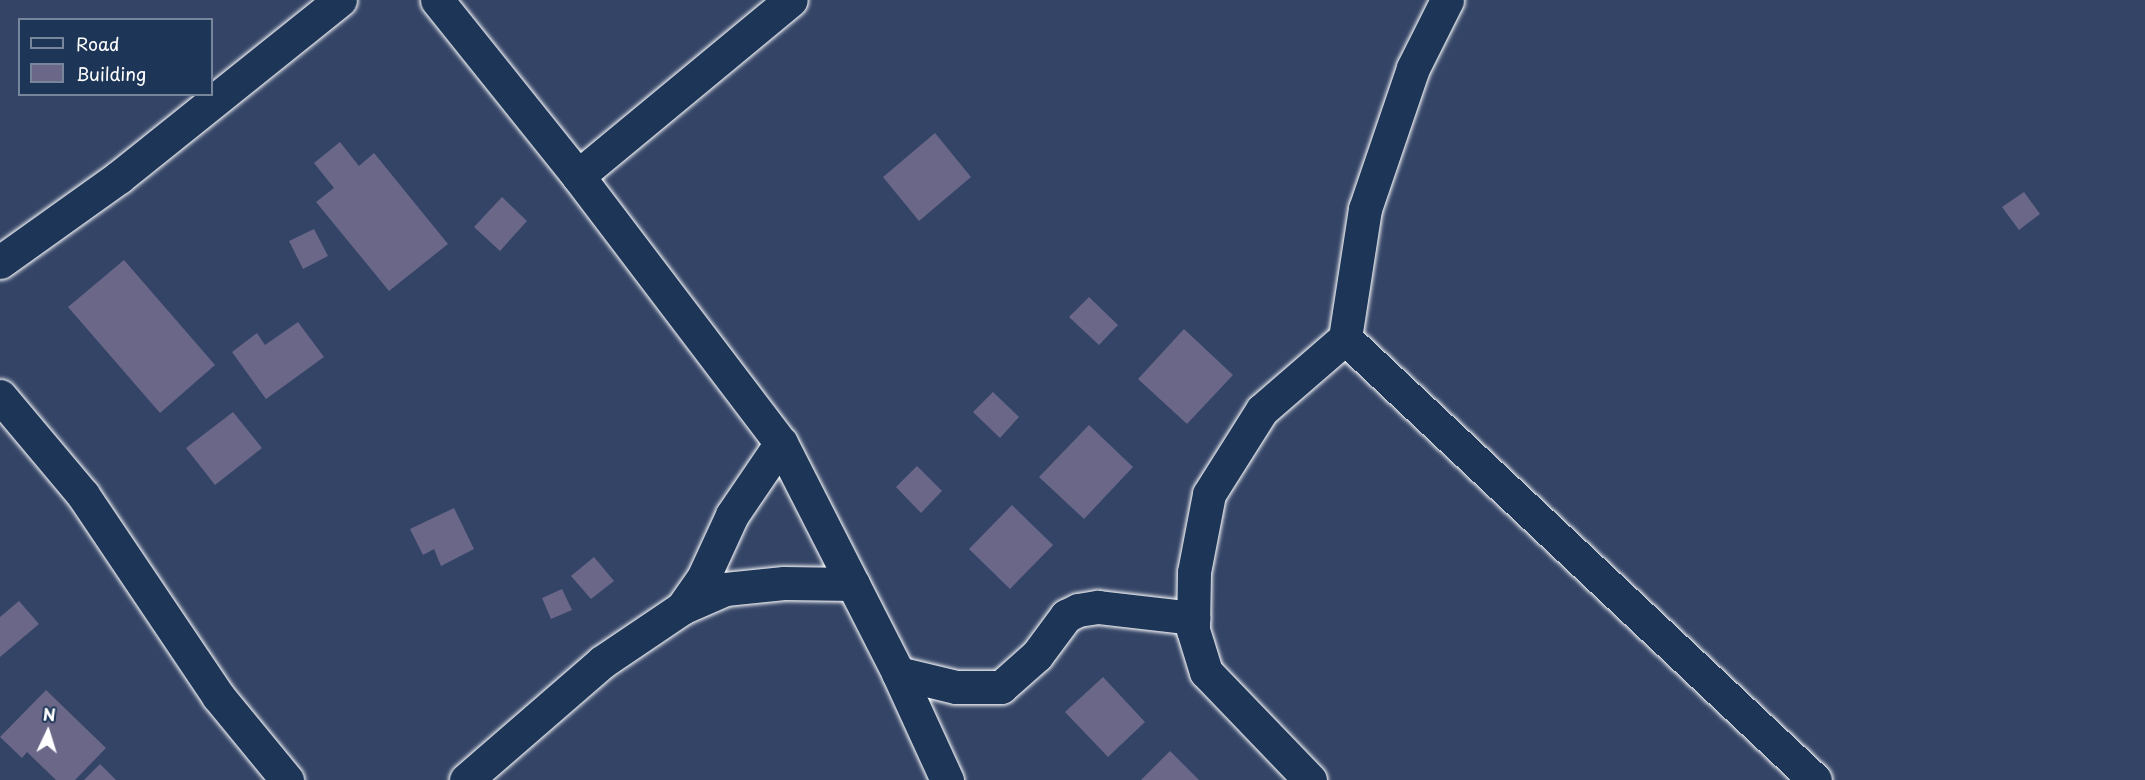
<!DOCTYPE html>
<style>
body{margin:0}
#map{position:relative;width:2145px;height:780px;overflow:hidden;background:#344466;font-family:"Playpen Sans",sans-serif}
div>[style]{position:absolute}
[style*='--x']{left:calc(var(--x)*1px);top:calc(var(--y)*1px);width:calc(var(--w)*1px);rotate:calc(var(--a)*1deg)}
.building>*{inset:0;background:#6a6788}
.roads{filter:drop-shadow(0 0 2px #fff) drop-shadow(0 0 2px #fff)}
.street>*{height:33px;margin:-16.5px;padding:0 16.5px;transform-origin:16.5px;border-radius:16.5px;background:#1d3557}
span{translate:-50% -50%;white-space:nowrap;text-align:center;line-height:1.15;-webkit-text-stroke:4.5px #1d3557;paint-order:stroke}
.legend{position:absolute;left:18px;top:18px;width:195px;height:78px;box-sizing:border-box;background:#1d3557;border:2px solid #77869a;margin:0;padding:8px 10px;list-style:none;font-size:18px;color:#fff}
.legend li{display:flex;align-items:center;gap:12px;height:30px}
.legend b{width:30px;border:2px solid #77869a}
.north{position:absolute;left:18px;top:702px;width:60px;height:60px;-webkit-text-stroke:4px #1d3557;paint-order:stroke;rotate:4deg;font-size:16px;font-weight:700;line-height:24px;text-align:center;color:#fff}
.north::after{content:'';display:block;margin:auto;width:21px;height:27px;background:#fff;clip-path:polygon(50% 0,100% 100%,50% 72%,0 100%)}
</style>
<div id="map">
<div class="building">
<div style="clip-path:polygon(935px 133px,971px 177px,919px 221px,883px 177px)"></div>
<div style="clip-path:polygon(340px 142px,359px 166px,374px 153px,448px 244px,389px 291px,316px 202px,334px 188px,314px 163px)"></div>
<div style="clip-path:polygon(2024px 192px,2040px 214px,2019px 230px,2002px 207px)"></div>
<div style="clip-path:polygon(502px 197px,527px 221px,500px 251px,474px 227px)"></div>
<div style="clip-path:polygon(314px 229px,328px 256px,303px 269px,289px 241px)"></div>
<div style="clip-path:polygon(124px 260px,215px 365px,160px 413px,68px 307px)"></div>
<div style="clip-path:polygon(1089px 297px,1118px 325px,1099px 345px,1069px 317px)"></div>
<div style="clip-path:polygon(298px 322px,324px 357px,266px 399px,232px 352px,257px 333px,265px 345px)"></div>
<div style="clip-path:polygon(1184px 329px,1233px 375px,1187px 424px,1138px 379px)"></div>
<div style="clip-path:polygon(993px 392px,1019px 417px,1000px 438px,973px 412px)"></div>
<div style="clip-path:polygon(233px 412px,262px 448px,215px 485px,186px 448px)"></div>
<div style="clip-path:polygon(1089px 425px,1133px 467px,1084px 519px,1039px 477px)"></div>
<div style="clip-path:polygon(917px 466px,942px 491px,921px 513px,896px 487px)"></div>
<div style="clip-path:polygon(1012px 505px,1053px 545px,1010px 589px,969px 549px)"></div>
<div style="clip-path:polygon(454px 508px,474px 549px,441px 566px,434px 549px,423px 555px,410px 529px)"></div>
<div style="clip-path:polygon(594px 557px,614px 581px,591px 599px,571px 576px)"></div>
<div style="clip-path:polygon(562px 589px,572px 610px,551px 619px,542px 598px)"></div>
<div style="clip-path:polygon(19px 601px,39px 624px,0 657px,0 617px)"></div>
<div style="clip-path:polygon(1103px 677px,1145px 722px,1108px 757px,1065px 712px)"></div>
<div style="clip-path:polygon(46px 690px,106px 748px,75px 780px,56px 780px,27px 752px,22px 758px,0 737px)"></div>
<div style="clip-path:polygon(1170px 751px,1199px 780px,1141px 780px)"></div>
<div style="clip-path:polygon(100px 764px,116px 780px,84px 780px)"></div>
</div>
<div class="roads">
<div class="street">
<div style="--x:437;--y:0;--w:226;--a:51.3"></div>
<div style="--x:578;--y:176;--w:335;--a:52.8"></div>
<div style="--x:781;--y:443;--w:258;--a:63"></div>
<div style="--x:898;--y:673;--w:118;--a:65.4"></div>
<div style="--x:578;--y:176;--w:276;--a:-39.6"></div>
<div style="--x:0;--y:262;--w:146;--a:-35.5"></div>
<div style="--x:119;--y:177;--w:283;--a:-38.7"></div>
<div style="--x:1345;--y:338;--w:645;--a:43.24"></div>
<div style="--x:0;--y:396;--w:129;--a:50"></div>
<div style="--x:83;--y:495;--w:242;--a:56.1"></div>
<div style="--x:218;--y:696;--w:109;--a:50.6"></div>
<div style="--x:682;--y:608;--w:47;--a:-23.8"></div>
<div style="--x:725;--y:589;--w:59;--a:-5.8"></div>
<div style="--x:784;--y:583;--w:69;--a:0.8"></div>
<div style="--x:898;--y:673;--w:60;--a:13.6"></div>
<div style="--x:956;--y:687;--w:45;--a:0"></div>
<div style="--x:1001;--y:687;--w:48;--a:-41.6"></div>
<div style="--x:1037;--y:655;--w:49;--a:-53.4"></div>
<div style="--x:1066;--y:616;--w:13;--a:-27"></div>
<div style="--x:1078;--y:610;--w:20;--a:-9"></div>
<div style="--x:1098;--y:607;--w:96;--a:6.6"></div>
<div style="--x:466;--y:780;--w:180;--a:-40.9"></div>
<div style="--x:602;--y:662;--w:97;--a:-34"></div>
<div style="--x:682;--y:608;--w:39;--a:-55"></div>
<div style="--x:704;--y:576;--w:67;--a:-65.3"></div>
<div style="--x:732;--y:515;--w:87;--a:-55.8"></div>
<div style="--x:1310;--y:780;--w:150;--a:-133.9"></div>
<div style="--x:1206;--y:672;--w:44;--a:-107.2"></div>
<div style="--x:1193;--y:630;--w:58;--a:-89"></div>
<div style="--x:1194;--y:572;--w:79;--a:-79.1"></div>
<div style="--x:1209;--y:494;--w:99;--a:-57.8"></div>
<div style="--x:1262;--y:410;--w:110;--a:-40.9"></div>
<div style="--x:1345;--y:338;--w:131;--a:-81.2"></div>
<div style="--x:1365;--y:209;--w:149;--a:-71.2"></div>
<div style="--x:1413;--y:68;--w:76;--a:-63.4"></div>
</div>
</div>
<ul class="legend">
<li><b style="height:8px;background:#1d3557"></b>Road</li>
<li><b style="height:16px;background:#6a6788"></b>Building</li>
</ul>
<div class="north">N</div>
</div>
